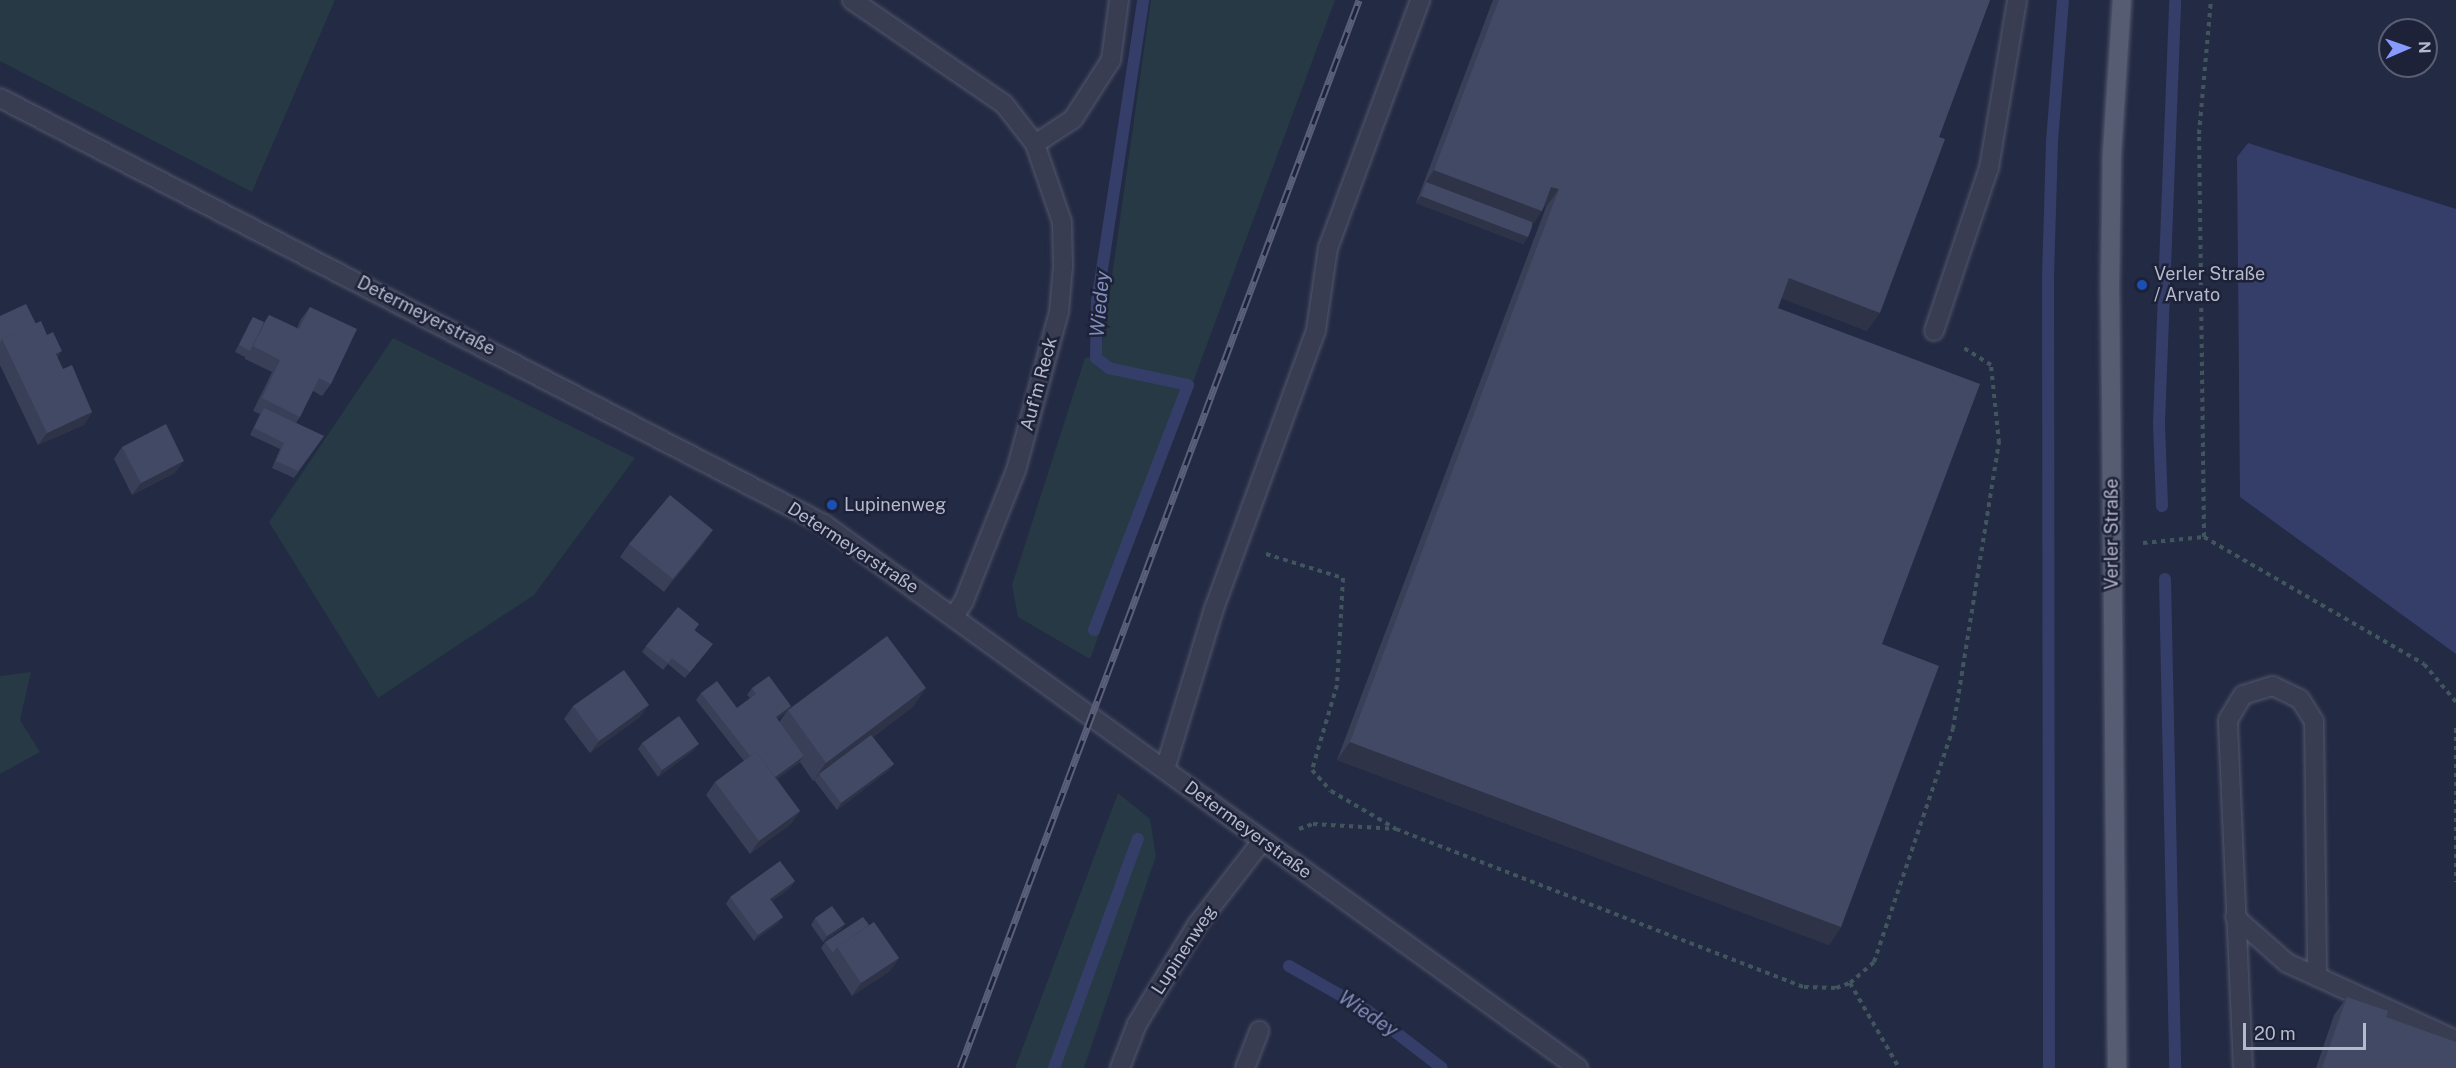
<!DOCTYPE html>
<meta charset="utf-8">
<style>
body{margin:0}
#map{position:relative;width:2456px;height:1068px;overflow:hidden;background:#232a43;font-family:"Public Sans",sans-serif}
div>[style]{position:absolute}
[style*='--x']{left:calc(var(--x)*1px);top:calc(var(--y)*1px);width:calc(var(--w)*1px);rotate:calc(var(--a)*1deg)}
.green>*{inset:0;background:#263944}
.water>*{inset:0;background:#343e69}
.stream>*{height:12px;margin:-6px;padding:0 6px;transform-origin:6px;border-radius:6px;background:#343e69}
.path>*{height:4px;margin-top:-2px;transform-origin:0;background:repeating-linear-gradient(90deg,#41555d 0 4.5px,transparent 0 9px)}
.roads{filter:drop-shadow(0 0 2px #53586d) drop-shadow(0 0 2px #53586d)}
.minor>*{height:18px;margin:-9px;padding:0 9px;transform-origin:9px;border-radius:9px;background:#383d52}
.major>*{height:18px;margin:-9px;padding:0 9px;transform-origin:9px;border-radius:9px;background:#565c72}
.rail>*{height:7px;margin-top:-3.5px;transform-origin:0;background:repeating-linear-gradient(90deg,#1d2238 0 14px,#5a607a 0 28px);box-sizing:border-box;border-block:2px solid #5a607a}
.wall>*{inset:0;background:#393f57}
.shaded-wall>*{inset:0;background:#2e3347}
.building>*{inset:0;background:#424965}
.dots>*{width:16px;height:16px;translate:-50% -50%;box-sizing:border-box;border:3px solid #1d2238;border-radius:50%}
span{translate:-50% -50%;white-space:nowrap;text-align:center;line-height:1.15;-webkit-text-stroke:5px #1d2238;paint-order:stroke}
.poi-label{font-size:18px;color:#b5b9cc}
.left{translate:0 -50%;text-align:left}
.street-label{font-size:18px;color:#b5b9cc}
.water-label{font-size:20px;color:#818dba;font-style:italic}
.north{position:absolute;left:2378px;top:18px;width:60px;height:60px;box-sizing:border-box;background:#1d2238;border:2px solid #5a5e73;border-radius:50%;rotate:88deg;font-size:16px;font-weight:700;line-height:24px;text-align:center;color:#b5b9cc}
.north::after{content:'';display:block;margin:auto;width:21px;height:27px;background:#879bff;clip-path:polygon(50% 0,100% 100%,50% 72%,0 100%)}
.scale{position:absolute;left:2243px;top:1023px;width:123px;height:27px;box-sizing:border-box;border:3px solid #b5b9cc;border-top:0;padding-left:8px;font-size:18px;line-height:21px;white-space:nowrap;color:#b5b9cc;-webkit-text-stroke:4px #1d2238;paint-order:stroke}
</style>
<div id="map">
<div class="green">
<div style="clip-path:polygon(0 0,335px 0,252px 192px,0 61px)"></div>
<div style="clip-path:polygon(1151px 0,1335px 0,1090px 659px,1018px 617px,1012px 585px,1085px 358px,1101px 354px)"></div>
<div style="clip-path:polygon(393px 338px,635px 458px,534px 595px,378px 698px,269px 522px)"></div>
<div style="clip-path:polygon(31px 672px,20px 720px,40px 752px,0 774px,0 676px)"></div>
<div style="clip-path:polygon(1118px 793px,1150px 819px,1156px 856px,1084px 1068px,1015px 1068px)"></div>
</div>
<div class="water">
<div style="clip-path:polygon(2248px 143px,2456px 209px,2456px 654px,2240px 497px,2237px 157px)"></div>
</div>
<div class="stream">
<div style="--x:2162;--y:506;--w:83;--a:-92.1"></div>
<div style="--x:2159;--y:423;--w:423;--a:-87.8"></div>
<div style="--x:2165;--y:579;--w:489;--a:88.8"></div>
<div style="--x:1094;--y:630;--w:262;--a:-69"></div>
<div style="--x:1188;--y:385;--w:81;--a:-167.9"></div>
<div style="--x:1109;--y:368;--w:16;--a:-142"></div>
<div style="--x:1096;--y:358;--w:56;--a:-89"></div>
<div style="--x:1097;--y:302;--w:305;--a:-81.3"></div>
<div style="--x:1289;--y:966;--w:91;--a:29.7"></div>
<div style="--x:1368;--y:1011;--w:93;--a:37.6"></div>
<div style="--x:1054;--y:1068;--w:244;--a:-69.9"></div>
<div style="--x:2049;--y:1068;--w:791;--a:-90.07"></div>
<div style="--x:2048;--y:277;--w:135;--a:-88.3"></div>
<div style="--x:2052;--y:142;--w:142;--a:-85.6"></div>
</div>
<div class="path">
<div style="--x:2204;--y:537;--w:403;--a:-90.7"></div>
<div style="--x:2199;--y:134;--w:135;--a:-84.9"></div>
<div style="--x:2143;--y:543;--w:61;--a:-5.6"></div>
<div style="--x:2204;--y:537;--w:254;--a:30"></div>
<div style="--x:2424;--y:664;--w:50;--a:49.9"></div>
<div style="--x:1266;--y:554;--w:81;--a:17.3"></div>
<div style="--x:1343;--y:578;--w:107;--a:93.2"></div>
<div style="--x:1337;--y:685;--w:89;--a:106.4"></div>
<div style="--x:1312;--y:770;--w:28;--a:48"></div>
<div style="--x:1331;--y:791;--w:75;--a:30.3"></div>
<div style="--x:2456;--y:728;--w:154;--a:90"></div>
<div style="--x:1299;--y:829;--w:15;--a:-20"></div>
<div style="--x:1313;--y:824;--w:83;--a:3.4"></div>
<div style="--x:1396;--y:829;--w:438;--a:21.2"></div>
<div style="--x:1804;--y:987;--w:32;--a:2"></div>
<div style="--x:1836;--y:988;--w:15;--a:-20"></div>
<div style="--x:1850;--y:983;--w:32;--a:-41"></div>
<div style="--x:1874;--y:962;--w:246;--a:-71.3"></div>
<div style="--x:1953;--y:729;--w:290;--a:-80.9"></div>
<div style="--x:1999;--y:443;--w:78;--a:-95.9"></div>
<div style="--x:1991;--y:365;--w:36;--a:-148"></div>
<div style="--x:1850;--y:983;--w:98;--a:60"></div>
</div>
<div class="roads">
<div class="minor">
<div style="--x:852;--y:0;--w:184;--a:34.4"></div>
<div style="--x:1004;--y:104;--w:51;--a:52.2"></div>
<div style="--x:1035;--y:144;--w:83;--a:70.9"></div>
<div style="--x:1062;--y:222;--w:45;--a:88.7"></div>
<div style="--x:1063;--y:267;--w:45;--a:95.1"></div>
<div style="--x:1059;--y:312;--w:164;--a:105.2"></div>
<div style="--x:1016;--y:470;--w:141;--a:111.7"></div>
<div style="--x:964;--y:601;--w:17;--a:123"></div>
<div style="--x:0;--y:98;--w:928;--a:27.34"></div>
<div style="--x:824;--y:524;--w:930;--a:35.81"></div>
<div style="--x:1035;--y:144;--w:45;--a:-33.3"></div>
<div style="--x:1073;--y:119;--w:70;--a:-57.2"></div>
<div style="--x:1111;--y:60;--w:61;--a:-82.4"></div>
<div style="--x:1934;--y:331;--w:172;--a:-71.4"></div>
<div style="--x:1989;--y:168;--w:170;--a:-80.5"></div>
<div style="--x:1165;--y:769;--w:167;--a:-73"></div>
<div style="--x:1214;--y:609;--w:297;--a:-69.9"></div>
<div style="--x:1316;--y:330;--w:83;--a:-81.7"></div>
<div style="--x:1328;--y:248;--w:265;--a:-69.6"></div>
<div style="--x:2235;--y:917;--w:69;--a:41.5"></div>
<div style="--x:2287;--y:963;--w:186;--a:24.5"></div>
<div style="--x:1120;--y:1068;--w:47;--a:-68.9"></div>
<div style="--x:1137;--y:1024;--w:116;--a:-58.8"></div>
<div style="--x:1197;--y:925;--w:106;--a:-52.3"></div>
<div style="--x:1245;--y:1068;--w:40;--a:-69"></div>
<div style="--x:2243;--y:1068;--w:348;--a:-92.5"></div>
<div style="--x:2228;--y:720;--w:29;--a:-59"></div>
<div style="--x:2243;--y:695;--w:31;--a:-17"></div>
<div style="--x:2273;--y:686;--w:30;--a:26"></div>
<div style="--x:2300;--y:699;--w:26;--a:58"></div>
<div style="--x:2314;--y:721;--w:256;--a:89.3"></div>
</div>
<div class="major">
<div style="--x:2117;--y:1068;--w:779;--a:-90.51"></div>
<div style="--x:2110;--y:289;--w:136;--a:-89.2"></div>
<div style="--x:2112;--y:153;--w:153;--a:-86.3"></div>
</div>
</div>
<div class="rail">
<div style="--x:960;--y:1068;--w:1140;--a:-69.51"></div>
</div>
<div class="wall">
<div style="clip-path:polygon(1493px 0,1990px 0,1867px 331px,1781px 298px,1778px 308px,1882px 644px,1841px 927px,1829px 945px,1337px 760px,1546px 207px,1544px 206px,1542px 211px,1532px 225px,1528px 237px,1523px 244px,1416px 203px)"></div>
<div style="clip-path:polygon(310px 307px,331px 384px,322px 396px,313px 391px,300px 417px,296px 423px,324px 436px,294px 478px,272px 468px,280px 449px,250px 435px,260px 414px,253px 411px,272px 372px,245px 359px,245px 357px,235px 352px,249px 324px,253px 317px,263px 324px,269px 315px,297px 328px,301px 319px)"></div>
<div style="clip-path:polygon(0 316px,36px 324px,63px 369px,92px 412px,84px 425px,38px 445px,0 365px)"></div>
<div style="clip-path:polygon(122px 447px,175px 473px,132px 495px,114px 459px)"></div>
<div style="clip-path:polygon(704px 543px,664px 592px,620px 557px,629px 544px)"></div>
<div style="clip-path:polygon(699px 624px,695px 630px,708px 650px,685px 678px,668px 664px,663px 670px,642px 652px,646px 646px)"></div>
<div style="clip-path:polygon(evenodd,752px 688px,791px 706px,788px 710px,914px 706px,873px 737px,894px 764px,889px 770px,837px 810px,814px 780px,813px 781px,800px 762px,777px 779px,800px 811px,791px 824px,750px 854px,706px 795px,715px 782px,744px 761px,696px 700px,701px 693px,737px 708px,750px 698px,747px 695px,752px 688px,786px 713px,779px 722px,777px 719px,786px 713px)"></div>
<div style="clip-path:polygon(573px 706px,640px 717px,590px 753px,564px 719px)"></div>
<div style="clip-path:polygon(642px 743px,694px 750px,658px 777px,638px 749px)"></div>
<div style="clip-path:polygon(795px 881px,790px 888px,772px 901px,783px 917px,778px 923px,754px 941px,726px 904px,730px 897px)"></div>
<div style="clip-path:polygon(815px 918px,845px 924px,840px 930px,823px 942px,811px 925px)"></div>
<div style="clip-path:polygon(869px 925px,899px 958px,890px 971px,852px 996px,821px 948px,825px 942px)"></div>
<div style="clip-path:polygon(2347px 997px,2456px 1068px,2316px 1068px,2334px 1015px)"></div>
</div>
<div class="shaded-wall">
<div style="clip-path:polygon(1434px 170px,1542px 211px,1530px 229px,1426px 182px)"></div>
<div style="clip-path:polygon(1551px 187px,1559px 189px,1546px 207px,1539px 205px)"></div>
<div style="clip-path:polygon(1421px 196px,1528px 237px,1523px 244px,1416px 203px)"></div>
<div style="clip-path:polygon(1789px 278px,1880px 313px,1867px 331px,1776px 296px)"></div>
<div style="clip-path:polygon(62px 351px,54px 364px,56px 354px)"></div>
<div style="clip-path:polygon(92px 412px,84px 425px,38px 445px,47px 433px)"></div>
<div style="clip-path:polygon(184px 461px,175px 473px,132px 495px,141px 483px)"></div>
<div style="clip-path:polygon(713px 530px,704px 543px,664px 592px,673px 579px)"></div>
<div style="clip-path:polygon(926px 688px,914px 706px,820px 776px,819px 774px,813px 781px,826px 763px)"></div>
<div style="clip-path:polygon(649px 705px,640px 717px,590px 753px,599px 741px)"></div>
<div style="clip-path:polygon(791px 706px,786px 713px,771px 724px,776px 717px)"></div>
<div style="clip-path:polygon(1350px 742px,1841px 927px,1829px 945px,1337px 760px)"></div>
<div style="clip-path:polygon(699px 744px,694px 750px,658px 777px,662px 770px)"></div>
<div style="clip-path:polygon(804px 756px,799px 762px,765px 788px,769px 782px)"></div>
<div style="clip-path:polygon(894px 764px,889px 770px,837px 810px,841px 803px)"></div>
<div style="clip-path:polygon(800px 811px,791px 824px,750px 854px,759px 841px)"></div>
<div style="clip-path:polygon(795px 881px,790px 888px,765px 906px,770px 899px)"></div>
<div style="clip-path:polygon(783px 917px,778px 923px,754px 941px,758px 935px)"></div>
<div style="clip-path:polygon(845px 924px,840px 930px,823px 942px,827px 936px)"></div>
<div style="clip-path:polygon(899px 958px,890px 971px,852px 996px,861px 983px)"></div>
</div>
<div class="building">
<div style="clip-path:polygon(1499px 0,1990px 0,1939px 137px,1945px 139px,1880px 313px,1789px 278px,1778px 308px,1980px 384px,1882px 644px,1939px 666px,1841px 927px,1350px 742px,1559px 189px,1551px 187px,1542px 211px,1434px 170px)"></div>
<div style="clip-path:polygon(1426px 182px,1532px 222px,1532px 227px,1528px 237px,1421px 196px)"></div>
<div style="clip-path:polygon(26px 304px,36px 324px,2px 339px,0 343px,0 316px)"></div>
<div style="clip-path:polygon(310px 307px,357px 329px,331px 384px,319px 378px,300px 417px,262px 398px,280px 360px,253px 346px,269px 315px,299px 329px)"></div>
<div style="clip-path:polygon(253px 317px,264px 322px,250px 351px,239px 345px)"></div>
<div style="clip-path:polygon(41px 321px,47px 335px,53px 332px,62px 351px,56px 354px,63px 369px,72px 365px,92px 412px,47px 433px,2px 339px)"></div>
<div style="clip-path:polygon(264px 408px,324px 436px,298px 471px,276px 461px,284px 443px,254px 428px)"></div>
<div style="clip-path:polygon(166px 424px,184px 461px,141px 483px,122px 447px)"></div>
<div style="clip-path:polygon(670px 495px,713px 530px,673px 579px,629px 544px)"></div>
<div style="clip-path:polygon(678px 607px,699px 624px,694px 630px,713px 644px,690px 672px,672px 658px,668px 663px,646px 646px)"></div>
<div style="clip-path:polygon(887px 636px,926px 688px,826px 763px,788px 710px)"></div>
<div style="clip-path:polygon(624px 670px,649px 705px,599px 741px,573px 706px)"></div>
<div style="clip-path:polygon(769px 676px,791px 706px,776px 717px,804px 756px,775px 777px,756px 752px,750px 756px,701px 693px,717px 681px,737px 708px,756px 694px,752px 688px)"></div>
<div style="clip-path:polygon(679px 716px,699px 744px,662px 770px,642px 743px)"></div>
<div style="clip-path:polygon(871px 735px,894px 764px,841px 803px,819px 774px)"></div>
<div style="clip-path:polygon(756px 752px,800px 811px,759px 841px,715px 782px)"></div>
<div style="clip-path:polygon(780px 861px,795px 881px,770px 899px,783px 917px,758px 935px,730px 897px)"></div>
<div style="clip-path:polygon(832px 906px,845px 924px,827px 936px,815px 918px)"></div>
<div style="clip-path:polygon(863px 917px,869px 925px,837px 947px,833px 953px,825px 942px)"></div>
<div style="clip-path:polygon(874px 922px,899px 958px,861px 983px,837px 947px)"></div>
<div style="clip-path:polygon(2347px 997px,2388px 1011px,2386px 1017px,2456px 1042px,2456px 1068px,2322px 1068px)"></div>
</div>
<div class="dots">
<div style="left:2142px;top:285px;background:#1a4fb4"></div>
<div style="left:832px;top:505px;background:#1a4fb4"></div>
</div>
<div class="poi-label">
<span class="left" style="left:2154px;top:285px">Verler Straße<br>/ Arvato</span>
<span class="left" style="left:844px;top:505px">Lupinenweg</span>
</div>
<div class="street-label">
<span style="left:426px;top:316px;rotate:27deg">Determeyerstraße</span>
<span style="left:1039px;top:384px;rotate:-75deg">Auf'm Reck</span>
<span style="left:2112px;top:534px;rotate:-90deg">Verler Straße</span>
<span style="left:853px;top:548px;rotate:33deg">Determeyerstraße</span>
<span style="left:1248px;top:830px;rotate:36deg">Determeyerstraße</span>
<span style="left:1184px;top:950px;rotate:-57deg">Lupinenweg</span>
</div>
<div class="water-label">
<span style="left:1100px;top:304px;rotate:-85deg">Wiedey</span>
<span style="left:1368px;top:1014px;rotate:34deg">Wiedey</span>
</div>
<div class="north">N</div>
<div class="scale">20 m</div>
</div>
